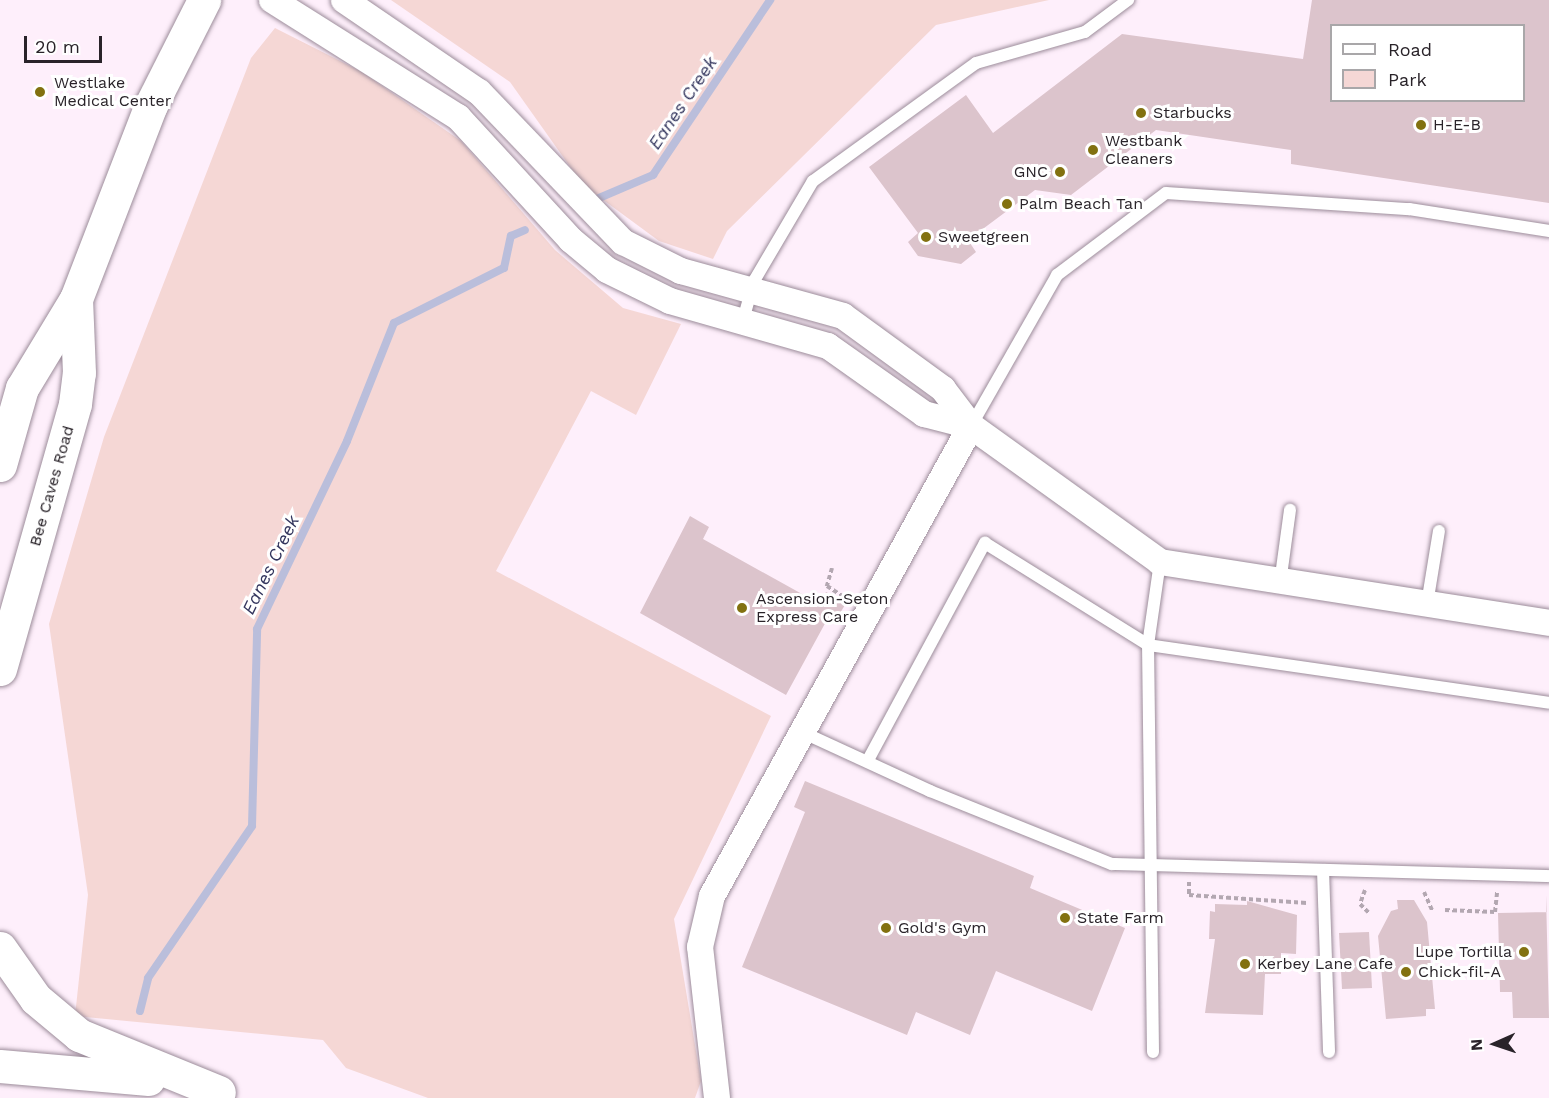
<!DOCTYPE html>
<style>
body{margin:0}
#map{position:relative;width:1549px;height:1098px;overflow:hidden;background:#feeffb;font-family:"Work Sans",sans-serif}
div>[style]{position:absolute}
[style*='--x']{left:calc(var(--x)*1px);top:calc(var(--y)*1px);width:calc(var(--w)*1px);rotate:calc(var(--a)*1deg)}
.green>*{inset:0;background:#f5d7d5}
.stream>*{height:8px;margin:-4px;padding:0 4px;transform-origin:4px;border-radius:4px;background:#babedb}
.building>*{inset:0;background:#dcc4cc}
.path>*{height:4px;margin-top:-2px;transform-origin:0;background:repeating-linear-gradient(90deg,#b3a7b1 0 4.5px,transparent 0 7.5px)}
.roads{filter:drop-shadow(0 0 2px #9c8c9a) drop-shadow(0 0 2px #9c8c9a)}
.lane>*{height:12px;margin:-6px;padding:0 6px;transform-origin:6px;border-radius:6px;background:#fff}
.street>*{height:26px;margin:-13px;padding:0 13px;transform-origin:13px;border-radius:13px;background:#fff}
.primary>*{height:33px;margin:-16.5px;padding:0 16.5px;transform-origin:16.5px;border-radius:16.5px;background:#fff}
.highway>*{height:33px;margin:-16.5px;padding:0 16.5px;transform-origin:16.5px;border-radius:16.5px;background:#fff}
.dots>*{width:16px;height:16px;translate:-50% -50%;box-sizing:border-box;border:3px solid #fff;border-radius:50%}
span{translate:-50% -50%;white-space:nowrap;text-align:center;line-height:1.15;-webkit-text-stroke:6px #fff;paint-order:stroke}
.poi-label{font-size:16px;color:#292329}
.left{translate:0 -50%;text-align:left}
.right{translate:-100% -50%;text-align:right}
.street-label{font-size:16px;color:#292329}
.water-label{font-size:18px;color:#33355d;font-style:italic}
.legend{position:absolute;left:1330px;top:24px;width:195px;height:78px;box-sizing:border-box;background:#fff;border:2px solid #a9a7a9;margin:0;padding:8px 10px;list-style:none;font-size:18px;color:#292329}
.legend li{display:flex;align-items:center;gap:12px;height:30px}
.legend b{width:30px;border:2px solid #a9a7a9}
.north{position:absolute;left:1465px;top:1014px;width:60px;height:60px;-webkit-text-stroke:4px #fff;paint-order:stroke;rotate:267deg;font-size:16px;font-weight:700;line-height:24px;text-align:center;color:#292329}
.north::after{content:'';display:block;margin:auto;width:21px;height:27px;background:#292329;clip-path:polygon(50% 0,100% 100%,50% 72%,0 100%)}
.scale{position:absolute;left:24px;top:36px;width:78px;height:27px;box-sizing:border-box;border:3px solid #292329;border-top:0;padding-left:8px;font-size:18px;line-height:21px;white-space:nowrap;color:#292329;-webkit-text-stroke:4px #fff;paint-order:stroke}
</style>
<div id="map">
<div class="green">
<div style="clip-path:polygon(391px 0,1049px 0,936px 25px,727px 231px,713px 259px,659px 241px,583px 185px,510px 82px)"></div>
<div style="clip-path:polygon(275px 28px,362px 72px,461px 141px,555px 250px,623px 308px,681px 324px,636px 415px,591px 391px,496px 571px,771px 716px,674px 919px,701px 1081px,695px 1098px,428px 1098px,346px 1068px,323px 1040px,75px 1016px,88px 895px,49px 624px,104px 437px,251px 58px)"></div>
</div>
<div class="stream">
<div style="--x:599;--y:198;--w:59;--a:-23.1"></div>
<div style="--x:653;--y:175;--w:211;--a:-56.2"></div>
<div style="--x:140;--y:1011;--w:34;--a:-76"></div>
<div style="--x:148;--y:978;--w:184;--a:-55.6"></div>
<div style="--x:252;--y:826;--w:197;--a:-88.5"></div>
<div style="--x:257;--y:629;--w:208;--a:-64.4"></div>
<div style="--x:347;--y:441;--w:127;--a:-68.3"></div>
<div style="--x:394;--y:323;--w:123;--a:-26.6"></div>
<div style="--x:504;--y:268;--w:33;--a:-78"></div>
<div style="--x:511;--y:236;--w:15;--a:-23"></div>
</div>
<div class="building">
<div style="clip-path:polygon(evenodd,1312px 0,1549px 0,1549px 203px,1291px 164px,1291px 150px,1156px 130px,1071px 195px,1035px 190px,968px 240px,976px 252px,961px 264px,918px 256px,908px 242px,918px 233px,869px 167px,966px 95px,993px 133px,1122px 34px,1303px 59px,1312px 0,1332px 26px,1524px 26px,1524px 100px,1332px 100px,1332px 26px)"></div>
<div style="clip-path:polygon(690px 516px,709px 527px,703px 539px,820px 604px,826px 592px,846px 603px,835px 622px,828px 618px,786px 695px,640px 613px)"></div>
<div style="clip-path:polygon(805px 781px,1034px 876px,1030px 888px,1125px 928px,1092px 1011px,996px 971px,970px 1035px,916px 1012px,907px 1035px,742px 967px,805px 812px,794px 807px)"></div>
<div style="clip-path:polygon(1546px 895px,1549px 1018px,1513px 1018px,1512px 992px,1500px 992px,1498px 913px,1547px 912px)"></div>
<div style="clip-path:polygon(1397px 900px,1414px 900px,1427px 922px,1435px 1009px,1426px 1009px,1426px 1016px,1386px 1019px,1378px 936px,1391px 911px,1398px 909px)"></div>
<div style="clip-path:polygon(1247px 901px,1297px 915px,1296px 954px,1281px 953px,1281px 974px,1265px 974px,1263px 1015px,1205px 1013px,1215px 939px,1209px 939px,1210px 911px,1215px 912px,1215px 904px,1247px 905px)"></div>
<div style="clip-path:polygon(1369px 932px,1372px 988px,1342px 989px,1339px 933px)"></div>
</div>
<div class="path">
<div style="--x:832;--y:568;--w:19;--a:106"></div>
<div style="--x:827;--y:586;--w:24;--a:33"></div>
<div style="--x:1189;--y:882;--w:13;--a:90"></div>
<div style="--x:1189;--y:895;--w:118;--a:3.9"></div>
<div style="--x:1365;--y:890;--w:15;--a:110"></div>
<div style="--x:1360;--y:904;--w:14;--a:45"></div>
<div style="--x:1424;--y:892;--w:20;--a:66"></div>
<div style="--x:1445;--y:910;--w:50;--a:2.3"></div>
<div style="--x:1495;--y:912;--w:20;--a:-84"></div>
</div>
<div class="roads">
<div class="lane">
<div style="--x:743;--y:320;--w:41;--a:-74.2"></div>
<div style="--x:754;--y:281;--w:116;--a:-59.5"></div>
<div style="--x:813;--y:181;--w:201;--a:-35.9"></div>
<div style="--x:976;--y:63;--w:113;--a:-15.9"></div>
<div style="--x:1085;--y:32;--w:54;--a:-36.7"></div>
<div style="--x:971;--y:426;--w:174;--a:-60.3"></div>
<div style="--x:1057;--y:275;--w:136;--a:-37"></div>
<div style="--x:1166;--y:193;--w:244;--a:3.8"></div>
<div style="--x:1409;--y:209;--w:142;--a:8.9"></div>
<div style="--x:1280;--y:583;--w:74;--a:-82.2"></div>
<div style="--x:1427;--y:604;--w:74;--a:-80.7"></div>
<div style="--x:802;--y:732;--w:141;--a:24.7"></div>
<div style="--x:930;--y:791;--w:196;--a:21.9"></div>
<div style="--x:1112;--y:864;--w:437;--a:1.6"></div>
<div style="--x:868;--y:760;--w:247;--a:-61.7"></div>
<div style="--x:985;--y:543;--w:192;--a:32"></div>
<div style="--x:1148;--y:645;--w:405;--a:8.2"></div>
<div style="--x:1323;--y:870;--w:182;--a:88.1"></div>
<div style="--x:1153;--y:1052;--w:407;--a:-90.7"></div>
<div style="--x:1148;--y:645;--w:84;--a:-81.8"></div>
</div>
<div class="street">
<div style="--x:272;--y:0;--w:220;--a:32.2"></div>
<div style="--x:458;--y:117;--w:167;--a:47.4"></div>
<div style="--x:571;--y:240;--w:47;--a:39.8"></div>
<div style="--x:607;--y:270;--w:70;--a:26.2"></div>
<div style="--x:670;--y:301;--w:164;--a:15.9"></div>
<div style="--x:828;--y:346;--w:118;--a:35.3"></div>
<div style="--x:924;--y:414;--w:49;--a:14.3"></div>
<div style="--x:971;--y:426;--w:233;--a:35.7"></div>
<div style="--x:1160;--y:562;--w:394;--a:8.9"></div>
<div style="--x:344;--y:0;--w:163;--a:34.3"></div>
<div style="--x:479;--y:92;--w:208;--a:46.2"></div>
<div style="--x:623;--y:242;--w:65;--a:26.6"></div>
<div style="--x:681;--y:271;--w:168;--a:15.5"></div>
<div style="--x:843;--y:316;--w:124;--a:36.1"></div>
<div style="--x:943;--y:389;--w:46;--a:52.9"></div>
<div style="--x:717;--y:1098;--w:152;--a:-96.4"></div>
<div style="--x:700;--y:947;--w:52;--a:-76.8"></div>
<div style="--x:712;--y:896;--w:537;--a:-61.14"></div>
</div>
<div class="primary">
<div style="--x:0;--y:465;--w:80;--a:-74.1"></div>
<div style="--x:22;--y:388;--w:104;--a:-58.8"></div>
<div style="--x:76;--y:299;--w:208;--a:-68.9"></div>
<div style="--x:151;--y:105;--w:118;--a:-63.2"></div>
<div style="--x:0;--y:669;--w:275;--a:-74.2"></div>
<div style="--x:75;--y:404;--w:31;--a:-83"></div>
<div style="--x:79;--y:373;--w:74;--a:-92.3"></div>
</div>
<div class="highway">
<div style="--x:0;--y:948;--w:62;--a:54.8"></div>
<div style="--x:36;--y:999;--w:56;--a:39.9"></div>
<div style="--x:79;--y:1035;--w:151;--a:22.2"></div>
<div style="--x:0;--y:1066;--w:149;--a:5"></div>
</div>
</div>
<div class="dots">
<div style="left:40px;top:92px;background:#827110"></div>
<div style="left:1141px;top:113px;background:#827110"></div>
<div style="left:1421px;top:125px;background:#827110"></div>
<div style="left:1093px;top:150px;background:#827110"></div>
<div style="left:1060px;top:172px;background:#827110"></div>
<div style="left:1007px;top:204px;background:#827110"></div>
<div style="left:926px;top:237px;background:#827110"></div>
<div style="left:742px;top:608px;background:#827110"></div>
<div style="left:1065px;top:918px;background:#827110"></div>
<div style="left:886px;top:928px;background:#827110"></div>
<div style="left:1524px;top:952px;background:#827110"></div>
<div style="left:1245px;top:964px;background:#827110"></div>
<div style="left:1406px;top:972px;background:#827110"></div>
</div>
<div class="poi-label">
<span class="left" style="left:54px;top:92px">Westlake<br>Medical Center</span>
<span class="left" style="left:1153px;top:113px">Starbucks</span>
<span class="left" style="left:1433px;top:125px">H-E-B</span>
<span class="left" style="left:1105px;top:150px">Westbank<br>Cleaners</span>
<span class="right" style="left:1048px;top:172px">GNC</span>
<span class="left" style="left:1019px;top:204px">Palm Beach Tan</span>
<span class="left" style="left:938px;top:237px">Sweetgreen</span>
<span class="left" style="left:756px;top:608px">Ascension-Seton<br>Express Care</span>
<span class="left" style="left:1077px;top:918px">State Farm</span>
<span class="left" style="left:898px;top:928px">Gold's Gym</span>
<span class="right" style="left:1512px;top:952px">Lupe Tortilla</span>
<span class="left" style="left:1257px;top:964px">Kerbey Lane Cafe</span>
<span class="left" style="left:1418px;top:972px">Chick-fil-A</span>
</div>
<div class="street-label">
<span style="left:52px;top:486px;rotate:-74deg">Bee Caves Road</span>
</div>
<div class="water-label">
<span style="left:683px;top:103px;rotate:-56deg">Eanes Creek</span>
<span style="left:271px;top:565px;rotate:-64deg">Eanes Creek</span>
</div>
<ul class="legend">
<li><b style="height:8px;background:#fff"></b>Road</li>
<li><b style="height:16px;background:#f5d7d5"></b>Park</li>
</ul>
<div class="north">N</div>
<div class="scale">20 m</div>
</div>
